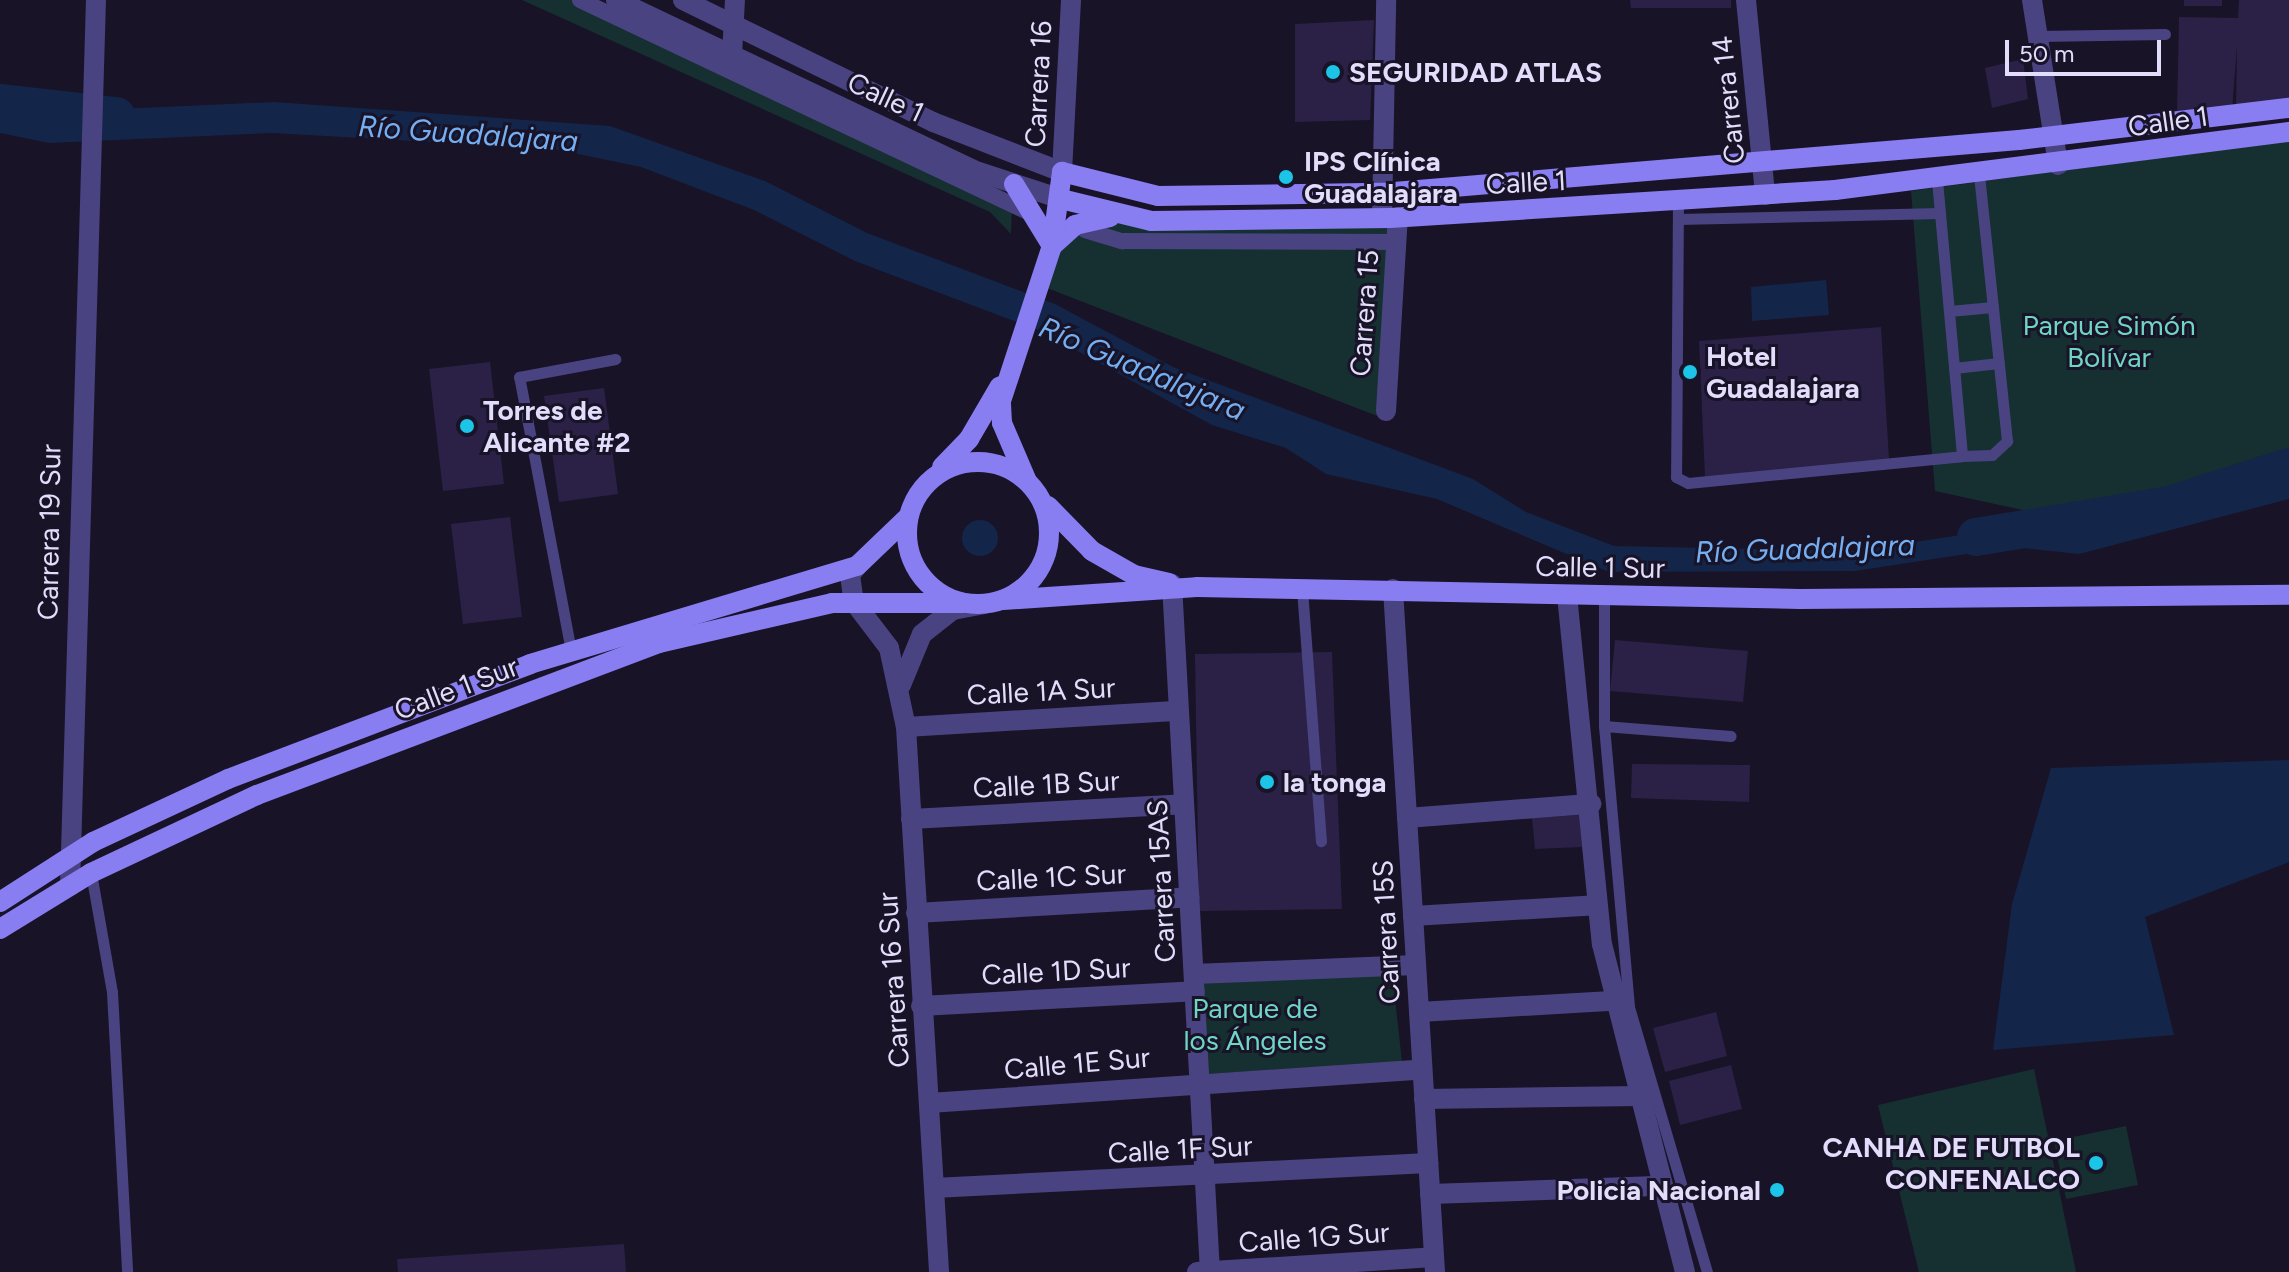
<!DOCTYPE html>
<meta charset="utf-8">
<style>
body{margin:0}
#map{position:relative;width:2289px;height:1272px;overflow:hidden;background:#181327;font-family:Figtree,sans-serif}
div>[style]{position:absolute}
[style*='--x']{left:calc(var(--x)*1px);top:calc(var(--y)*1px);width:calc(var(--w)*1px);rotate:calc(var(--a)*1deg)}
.green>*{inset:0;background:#163031}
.water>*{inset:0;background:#14254a}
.round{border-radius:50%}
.river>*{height:38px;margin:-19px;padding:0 19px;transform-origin:19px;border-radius:19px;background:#14254a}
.building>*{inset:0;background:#2b2146}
.service>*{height:11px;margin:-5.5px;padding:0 5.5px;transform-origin:5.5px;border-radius:5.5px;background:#4a4382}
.pedestrian>*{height:16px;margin:-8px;padding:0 8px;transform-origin:8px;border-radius:8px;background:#4a4382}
.minor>*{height:20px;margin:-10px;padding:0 10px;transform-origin:10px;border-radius:10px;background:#4a4382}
.tertiary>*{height:20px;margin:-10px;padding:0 10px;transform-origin:10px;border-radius:10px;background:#4a4382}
.secondary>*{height:20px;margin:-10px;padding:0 10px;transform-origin:10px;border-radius:10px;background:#897df2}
.secondary>.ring{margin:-10px;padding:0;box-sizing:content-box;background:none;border:20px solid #897df2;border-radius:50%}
.dots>*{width:22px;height:22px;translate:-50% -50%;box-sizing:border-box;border:4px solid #181327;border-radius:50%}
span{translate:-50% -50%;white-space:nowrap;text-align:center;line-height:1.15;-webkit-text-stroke:6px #181327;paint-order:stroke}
.poi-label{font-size:28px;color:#e3ddfc;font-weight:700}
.left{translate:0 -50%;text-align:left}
.right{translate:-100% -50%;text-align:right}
.street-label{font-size:28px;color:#e3ddfc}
.park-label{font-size:28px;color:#6fd5c4}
.water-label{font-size:30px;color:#75aef1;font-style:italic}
.scale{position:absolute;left:2005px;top:40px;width:156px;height:36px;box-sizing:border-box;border:4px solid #e3ddfc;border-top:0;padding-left:10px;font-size:24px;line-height:28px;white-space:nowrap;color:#e3ddfc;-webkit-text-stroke:6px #181327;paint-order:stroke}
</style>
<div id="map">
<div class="green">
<div style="clip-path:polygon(522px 0,586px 0,1012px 202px,1011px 234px,990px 212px)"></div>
<div style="clip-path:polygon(2289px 140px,2289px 473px,2092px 525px,1935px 491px,1911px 191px)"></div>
<div style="clip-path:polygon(1394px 217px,1380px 417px,1047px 288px,1060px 246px,1109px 219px)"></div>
<div style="clip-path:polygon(1392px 971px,1402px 1062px,1204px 1074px,1199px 980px)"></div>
<div style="clip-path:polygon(2034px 1069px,2076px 1272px,1919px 1272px,1878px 1105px)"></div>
<div style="clip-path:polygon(2126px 1126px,2138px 1185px,2066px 1199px,2054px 1141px)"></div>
</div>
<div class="water">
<div style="clip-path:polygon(0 101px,51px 112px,274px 102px,610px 126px,765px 181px,867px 233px,1055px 304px,1173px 367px,1473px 479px,1526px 512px,1614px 546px,1854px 551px,2015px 527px,2076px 534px,2289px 478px,2289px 499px,2079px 554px,2012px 547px,1855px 571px,1609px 572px,1437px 499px,1326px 474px,1286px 448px,1212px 425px,1043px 332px,855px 261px,754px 210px,641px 167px,554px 149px,272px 133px,49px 143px,0 133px)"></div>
<div style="clip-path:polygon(1826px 280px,1829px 315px,1752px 321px,1751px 287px)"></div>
<div class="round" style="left:962px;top:520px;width:36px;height:36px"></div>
<div style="clip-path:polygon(2289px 760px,2289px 862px,2145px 917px,2174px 1035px,1993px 1050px,2012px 904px,2051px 768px)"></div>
</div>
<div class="river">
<div style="--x:0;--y:103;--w:117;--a:6.4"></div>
<div style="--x:1976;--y:537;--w:196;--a:-9.4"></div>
<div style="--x:2169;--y:505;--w:126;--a:-17.6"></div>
</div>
<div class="building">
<div style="clip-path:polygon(1630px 0,1731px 0,1731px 8px,1631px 8px)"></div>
<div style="clip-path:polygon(2184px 0,2222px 0,2222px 6px,2184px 6px)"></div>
<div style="clip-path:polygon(2239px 0,2289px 0,2289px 99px,2236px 106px,2237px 45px,2232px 110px,2177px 113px,2179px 17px,2238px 18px)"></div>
<div style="clip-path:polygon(1374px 20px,1370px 120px,1295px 122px,1295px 24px)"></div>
<div style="clip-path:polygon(2023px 59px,2028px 99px,1992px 108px,1985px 68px)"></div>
<div style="clip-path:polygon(1881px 327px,1889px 459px,1705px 478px,1699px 341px)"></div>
<div style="clip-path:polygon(490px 362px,504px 484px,443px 491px,429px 369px)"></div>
<div style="clip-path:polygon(604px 388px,618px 494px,559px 502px,544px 396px)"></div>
<div style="clip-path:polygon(510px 517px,522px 617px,463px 624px,451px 524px)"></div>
<div style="clip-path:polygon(1615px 640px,1748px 651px,1743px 702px,1610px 691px)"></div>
<div style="clip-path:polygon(1332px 652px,1342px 909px,1199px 911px,1195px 654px)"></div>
<div style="clip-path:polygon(1632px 764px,1750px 765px,1749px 802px,1631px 798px)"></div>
<div style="clip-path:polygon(1579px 815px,1582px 847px,1535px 849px,1532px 818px)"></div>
<div style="clip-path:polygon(1716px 1012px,1727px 1056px,1665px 1072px,1653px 1028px)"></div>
<div style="clip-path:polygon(1731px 1065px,1742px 1109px,1680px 1125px,1669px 1081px)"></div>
<div style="clip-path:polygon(624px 1244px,626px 1272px,398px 1272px,397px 1259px)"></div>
</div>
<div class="service">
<div style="--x:2038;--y:36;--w:127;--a:-0.9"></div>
<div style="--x:1937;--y:180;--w:277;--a:84.8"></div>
<div style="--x:1962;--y:456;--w:30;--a:-2"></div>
<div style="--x:1992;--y:455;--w:21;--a:-43"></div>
<div style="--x:2007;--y:441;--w:267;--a:-96"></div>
<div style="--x:1678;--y:201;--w:276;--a:90.4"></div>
<div style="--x:1676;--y:477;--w:13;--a:27"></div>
<div style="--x:1688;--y:483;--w:275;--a:-5.6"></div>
<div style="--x:1678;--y:219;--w:262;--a:-1.3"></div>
<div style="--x:1949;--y:311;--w:44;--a:-5.2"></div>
<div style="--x:1954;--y:368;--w:45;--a:-6.3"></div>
<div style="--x:1302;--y:589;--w:253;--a:85.7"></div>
<div style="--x:1604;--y:596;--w:130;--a:90"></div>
<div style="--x:1604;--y:726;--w:282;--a:84.9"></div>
<div style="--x:1629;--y:1007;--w:276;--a:73.6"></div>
<div style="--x:571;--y:651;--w:279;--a:-100.7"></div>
<div style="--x:519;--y:377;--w:98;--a:-10.6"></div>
<div style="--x:1604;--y:726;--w:127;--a:4.5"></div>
<div style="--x:91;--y:873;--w:121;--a:80"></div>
<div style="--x:112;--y:992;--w:280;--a:86.9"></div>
</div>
<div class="pedestrian">
<div style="--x:580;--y:0;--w:502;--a:25.34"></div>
<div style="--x:1085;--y:230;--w:39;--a:17"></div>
<div style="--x:1122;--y:241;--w:275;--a:0.2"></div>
</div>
<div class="minor">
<div style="--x:1746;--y:0;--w:196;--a:84.4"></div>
<div style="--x:2032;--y:0;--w:167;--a:81"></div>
<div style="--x:732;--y:55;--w:55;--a:-86.9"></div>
<div style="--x:1062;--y:172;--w:172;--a:-87"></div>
<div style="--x:1382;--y:218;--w:218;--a:-88.9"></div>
<div style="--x:1386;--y:411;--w:194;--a:-86.5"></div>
<div style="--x:857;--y:566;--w:11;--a:128"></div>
<div style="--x:850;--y:575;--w:27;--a:82"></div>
<div style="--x:854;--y:602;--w:58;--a:52.7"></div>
<div style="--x:889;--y:648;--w:81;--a:77.9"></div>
<div style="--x:906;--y:727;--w:546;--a:86.53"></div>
<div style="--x:1172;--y:584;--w:689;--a:86.84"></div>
<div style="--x:1393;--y:589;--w:684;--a:86.48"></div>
<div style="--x:1567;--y:595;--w:351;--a:84.3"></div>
<div style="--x:1602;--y:944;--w:338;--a:75.8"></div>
<div style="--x:901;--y:685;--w:55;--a:-67.6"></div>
<div style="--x:922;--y:634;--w:39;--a:-38"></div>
<div style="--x:953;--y:610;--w:31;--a:-11"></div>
<div style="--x:906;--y:727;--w:273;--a:-3.4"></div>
<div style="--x:1407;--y:818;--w:185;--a:-4.4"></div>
<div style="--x:911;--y:819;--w:273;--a:-3.1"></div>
<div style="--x:916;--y:913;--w:274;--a:-3.3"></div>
<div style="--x:1413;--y:916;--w:183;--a:-3.4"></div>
<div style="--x:1194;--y:974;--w:222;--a:-2.3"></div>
<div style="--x:921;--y:1006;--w:274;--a:-3.1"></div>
<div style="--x:1419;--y:1012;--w:193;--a:-3.3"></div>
<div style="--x:1424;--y:1099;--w:216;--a:-0.8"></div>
<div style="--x:929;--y:1103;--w:494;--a:-3.9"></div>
<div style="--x:934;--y:1188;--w:495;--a:-2.9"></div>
<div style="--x:1430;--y:1194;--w:233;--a:-2"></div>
<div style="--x:1197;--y:1272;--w:237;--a:-3.6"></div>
</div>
<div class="tertiary">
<div style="--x:616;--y:0;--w:402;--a:25.4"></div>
<div style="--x:979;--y:172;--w:86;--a:18.2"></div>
<div style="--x:683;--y:0;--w:278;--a:26"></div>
<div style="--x:933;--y:122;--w:138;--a:21.2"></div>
<div style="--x:70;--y:886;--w:886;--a:-88.32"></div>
</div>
<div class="secondary">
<div style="--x:1014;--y:184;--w:73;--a:58.5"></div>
<div style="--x:1061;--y:199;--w:93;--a:13.7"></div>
<div style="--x:1151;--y:221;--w:239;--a:-0.7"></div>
<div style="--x:1390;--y:218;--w:446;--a:-3.6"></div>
<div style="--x:1835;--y:190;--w:458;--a:-7.3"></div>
<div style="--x:1052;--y:246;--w:31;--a:-42"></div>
<div style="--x:1075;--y:225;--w:36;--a:-13"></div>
<div class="ring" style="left:907px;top:462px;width:122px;height:122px"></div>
<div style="--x:942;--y:467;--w:39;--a:-46"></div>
<div style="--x:969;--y:439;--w:61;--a:-59.7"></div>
<div style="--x:1026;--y:479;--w:61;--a:-113.2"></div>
<div style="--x:1002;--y:423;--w:22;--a:-93"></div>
<div style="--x:1001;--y:401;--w:163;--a:-71.8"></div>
<div style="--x:1052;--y:246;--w:75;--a:-82.3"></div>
<div style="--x:1062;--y:172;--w:99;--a:14"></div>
<div style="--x:1158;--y:196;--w:224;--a:-0.8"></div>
<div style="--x:1382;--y:193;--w:639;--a:-4.76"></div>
<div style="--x:2019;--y:140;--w:272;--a:-6.8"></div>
<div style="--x:1048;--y:506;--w:63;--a:45.6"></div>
<div style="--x:1092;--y:551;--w:48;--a:29.7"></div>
<div style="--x:1134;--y:575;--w:36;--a:13"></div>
<div style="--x:1003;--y:600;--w:194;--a:-3.8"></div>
<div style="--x:1197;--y:587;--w:603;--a:1.14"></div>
<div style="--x:1800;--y:599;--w:489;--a:-0.5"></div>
<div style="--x:0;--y:902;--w:111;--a:-32.8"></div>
<div style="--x:93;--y:842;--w:149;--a:-25"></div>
<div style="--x:228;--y:779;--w:323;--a:-20.8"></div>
<div style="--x:530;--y:664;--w:341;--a:-16.7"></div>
<div style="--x:857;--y:566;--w:69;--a:-43.8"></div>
<div style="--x:0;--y:929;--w:107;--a:-31.6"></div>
<div style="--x:91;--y:873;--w:183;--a:-25.2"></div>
<div style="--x:257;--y:795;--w:430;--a:-20.7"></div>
<div style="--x:659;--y:643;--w:178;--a:-13"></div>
<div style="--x:832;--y:603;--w:131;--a:0"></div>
</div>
<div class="dots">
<div style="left:1333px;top:72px;background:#1cc4e8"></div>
<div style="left:1286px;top:177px;background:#1cc4e8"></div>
<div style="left:1690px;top:372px;background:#1cc4e8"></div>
<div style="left:467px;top:426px;background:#1cc4e8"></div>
<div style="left:1267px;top:782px;background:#1cc4e8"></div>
<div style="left:2096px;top:1163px;background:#1cc4e8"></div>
<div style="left:1777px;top:1190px;background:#1cc4e8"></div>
</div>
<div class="poi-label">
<span class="left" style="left:1349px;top:72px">SEGURIDAD ATLAS</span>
<span class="left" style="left:1304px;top:177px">IPS Clínica<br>Guadalajara</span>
<span class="left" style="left:1706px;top:372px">Hotel<br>Guadalajara</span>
<span class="left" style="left:483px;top:426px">Torres de<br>Alicante #2</span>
<span class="left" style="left:1283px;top:782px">la tonga</span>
<span class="right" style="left:2080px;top:1163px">CANHA DE FUTBOL<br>CONFENALCO</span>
<span class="right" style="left:1761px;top:1190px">Policia Nacional</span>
</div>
<div class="street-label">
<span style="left:1038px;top:84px;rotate:-87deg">Carrera 16</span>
<span style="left:886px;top:97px;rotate:25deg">Calle 1</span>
<span style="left:1728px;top:100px;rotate:-96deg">Carrera 14</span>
<span style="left:2168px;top:121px;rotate:-8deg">Calle 1</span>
<span style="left:1526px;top:182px;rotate:-3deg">Calle 1</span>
<span style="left:1364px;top:313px;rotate:-86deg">Carrera 15</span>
<span style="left:49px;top:532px;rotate:-89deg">Carrera 19 Sur</span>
<span style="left:1600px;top:567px;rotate:1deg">Calle 1 Sur</span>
<span style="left:456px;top:688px;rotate:-21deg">Calle 1 Sur</span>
<span style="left:1041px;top:691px;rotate:-3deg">Calle 1A Sur</span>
<span style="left:1046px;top:784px;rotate:-3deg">Calle 1B Sur</span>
<span style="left:1051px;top:877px;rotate:-3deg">Calle 1C Sur</span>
<span style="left:1161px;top:881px;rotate:-93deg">Carrera 15AS</span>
<span style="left:1386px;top:932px;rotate:-93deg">Carrera 15S</span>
<span style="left:1056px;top:971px;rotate:-3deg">Calle 1D Sur</span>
<span style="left:893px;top:980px;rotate:-94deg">Carrera 16 Sur</span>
<span style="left:1077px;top:1063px;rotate:-5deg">Calle 1E Sur</span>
<span style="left:1180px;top:1149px;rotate:-3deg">Calle 1F Sur</span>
<span style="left:1314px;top:1237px;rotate:-4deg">Calle 1G Sur</span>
</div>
<div class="park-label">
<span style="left:2109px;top:341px">Parque Simón<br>Bolívar</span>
<span style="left:1255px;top:1024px">Parque de<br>los Ángeles</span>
</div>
<div class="water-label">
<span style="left:468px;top:134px;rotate:4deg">Río Guadalajara</span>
<span style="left:1142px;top:369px;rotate:23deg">Río Guadalajara</span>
<span style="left:1805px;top:549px;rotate:-2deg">Río Guadalajara</span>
</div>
<div class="scale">50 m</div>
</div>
